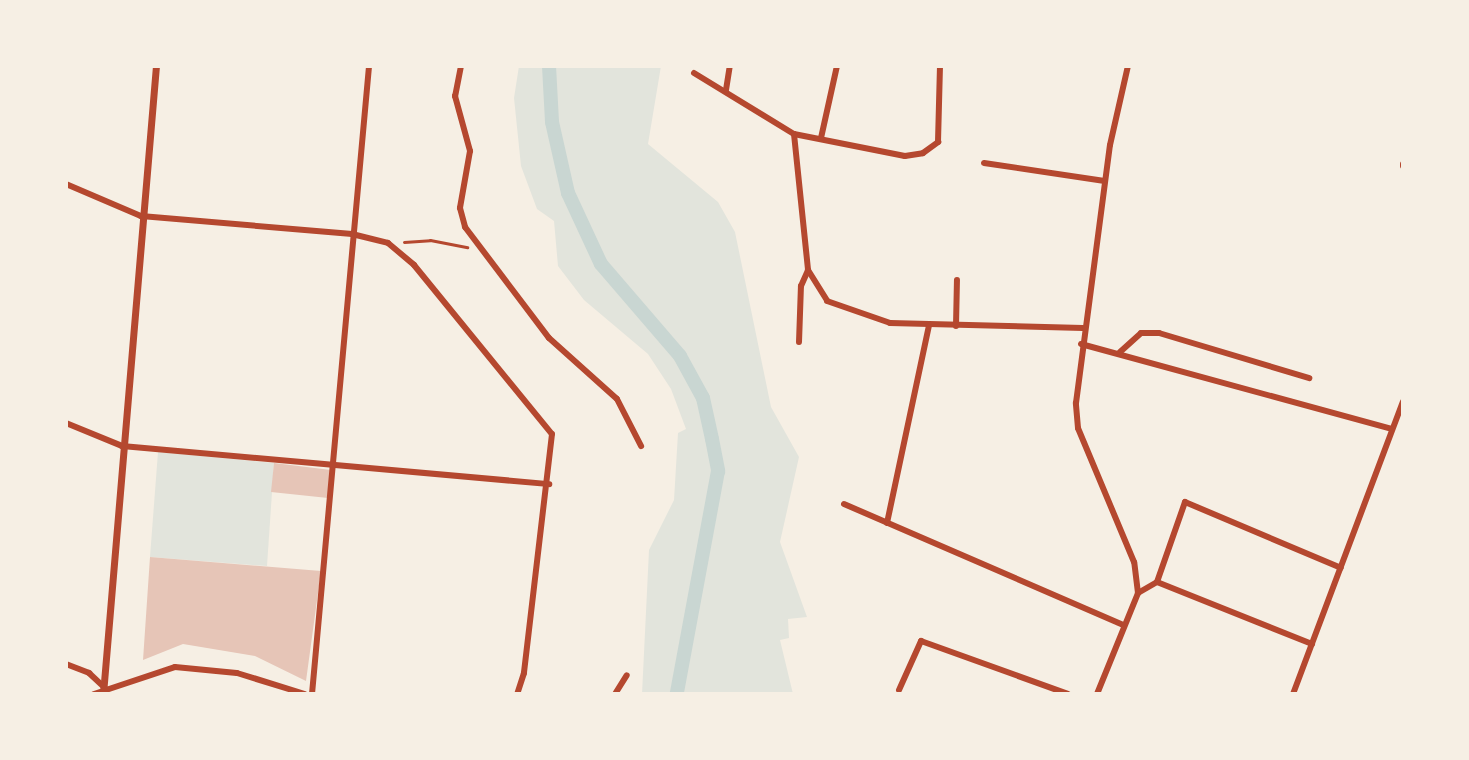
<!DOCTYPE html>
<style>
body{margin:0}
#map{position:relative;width:1469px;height:760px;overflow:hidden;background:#f6efe4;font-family:"Nunito Sans",sans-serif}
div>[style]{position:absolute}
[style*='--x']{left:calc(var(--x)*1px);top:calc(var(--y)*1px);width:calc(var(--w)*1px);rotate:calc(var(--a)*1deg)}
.green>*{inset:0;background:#e2e4dc}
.canal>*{height:14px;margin:-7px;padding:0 7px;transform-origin:7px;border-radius:7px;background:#c9d6d2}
.building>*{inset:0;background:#e6c5b7}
.path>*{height:3px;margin:-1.5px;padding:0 1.5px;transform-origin:1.5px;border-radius:1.5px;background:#b5482f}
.minor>*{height:6px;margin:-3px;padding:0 3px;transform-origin:3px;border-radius:3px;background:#b5482f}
.tertiary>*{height:7px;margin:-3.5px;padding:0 3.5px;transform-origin:3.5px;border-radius:3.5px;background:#b5482f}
span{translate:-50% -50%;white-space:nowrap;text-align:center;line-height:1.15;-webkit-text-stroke:6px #f6efe4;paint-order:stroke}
.frame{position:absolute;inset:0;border:68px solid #f6efe4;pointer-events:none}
</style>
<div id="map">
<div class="green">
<div style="clip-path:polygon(519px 66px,661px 66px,648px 144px,718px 202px,735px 232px,771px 407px,799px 457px,780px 542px,807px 617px,788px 619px,789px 638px,780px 640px,793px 694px,642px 694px,649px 550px,674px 500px,678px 433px,686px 429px,671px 389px,648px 354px,584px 300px,558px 266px,554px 221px,537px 209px,521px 166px,514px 98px)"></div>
<div style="clip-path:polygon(158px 452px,274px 463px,267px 566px,150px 557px)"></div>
</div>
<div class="canal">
<div style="--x:549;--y:66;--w:56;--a:86.9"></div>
<div style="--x:552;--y:122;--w:73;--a:77.3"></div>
<div style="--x:568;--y:193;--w:78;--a:65.1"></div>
<div style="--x:601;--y:264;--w:121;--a:49.3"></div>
<div style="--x:680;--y:356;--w:48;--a:61.3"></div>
<div style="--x:703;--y:398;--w:42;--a:77.6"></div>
<div style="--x:712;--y:439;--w:33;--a:79"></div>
<div style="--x:718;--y:471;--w:226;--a:100.5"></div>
</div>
<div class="building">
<div style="clip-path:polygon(274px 463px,331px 470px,328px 498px,271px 492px)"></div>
<div style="clip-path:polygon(150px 557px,321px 571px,306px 681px,255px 656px,183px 644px,143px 660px)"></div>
</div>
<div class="path">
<div style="--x:404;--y:242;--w:26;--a:-4"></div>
<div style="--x:430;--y:240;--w:38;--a:11"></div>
</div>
<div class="minor">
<div style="--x:461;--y:66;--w:31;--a:101"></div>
<div style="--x:455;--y:96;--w:57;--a:74.7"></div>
<div style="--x:470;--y:151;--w:58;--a:100"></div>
<div style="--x:460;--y:208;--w:20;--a:75"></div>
<div style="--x:465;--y:227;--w:139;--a:52.9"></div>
<div style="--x:549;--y:338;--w:91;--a:41.9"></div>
<div style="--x:617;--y:399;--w:53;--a:62.9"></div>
<div style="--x:694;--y:73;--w:117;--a:31.4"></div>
<div style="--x:794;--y:134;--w:113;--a:11.2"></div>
<div style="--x:905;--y:156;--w:18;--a:-9"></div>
<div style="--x:923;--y:153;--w:19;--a:-36"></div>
<div style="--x:938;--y:142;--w:76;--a:-88.5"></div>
<div style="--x:726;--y:90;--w:24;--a:-81"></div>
<div style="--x:794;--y:134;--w:137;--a:84.1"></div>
<div style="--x:808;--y:270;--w:36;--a:58"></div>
<div style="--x:827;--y:301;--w:67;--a:19.2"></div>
<div style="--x:890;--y:323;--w:193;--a:1.5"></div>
<div style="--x:821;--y:138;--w:74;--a:-77.5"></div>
<div style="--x:984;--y:163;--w:122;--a:8.5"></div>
<div style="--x:1403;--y:164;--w:2;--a:90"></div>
<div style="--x:66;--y:184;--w:82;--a:23.1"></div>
<div style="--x:141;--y:216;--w:212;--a:4.9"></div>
<div style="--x:352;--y:234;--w:37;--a:14"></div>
<div style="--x:388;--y:243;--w:34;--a:40"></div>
<div style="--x:414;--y:265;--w:218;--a:50.8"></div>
<div style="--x:552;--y:434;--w:241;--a:96.7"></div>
<div style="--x:524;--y:673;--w:22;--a:108"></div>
<div style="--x:956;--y:326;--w:46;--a:-88.8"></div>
<div style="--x:799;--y:342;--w:56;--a:-88"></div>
<div style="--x:801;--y:286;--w:17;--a:-66"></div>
<div style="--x:1081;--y:344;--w:322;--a:15.3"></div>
<div style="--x:1120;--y:352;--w:28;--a:-42"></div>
<div style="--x:1141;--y:333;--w:18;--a:0"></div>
<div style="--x:1159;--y:333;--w:157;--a:16.7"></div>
<div style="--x:66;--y:423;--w:61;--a:22.3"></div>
<div style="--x:122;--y:446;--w:429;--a:5.1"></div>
<div style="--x:844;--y:504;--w:305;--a:23.4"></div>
<div style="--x:887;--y:523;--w:201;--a:-78"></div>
<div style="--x:1157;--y:582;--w:167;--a:21.8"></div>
<div style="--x:1138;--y:593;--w:22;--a:-30"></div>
<div style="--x:1157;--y:582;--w:85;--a:-70.7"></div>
<div style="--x:1185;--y:502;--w:169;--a:22.9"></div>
<div style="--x:66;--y:664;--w:25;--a:21"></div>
<div style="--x:89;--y:673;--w:21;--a:43"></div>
<div style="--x:899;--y:690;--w:54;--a:-65.8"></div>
<div style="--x:921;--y:641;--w:156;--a:19.8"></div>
<div style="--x:94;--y:694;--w:85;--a:-18.4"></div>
<div style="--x:175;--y:667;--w:62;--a:5.5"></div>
<div style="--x:237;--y:673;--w:71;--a:17.2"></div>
<div style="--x:312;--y:694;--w:631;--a:-84.81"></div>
<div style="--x:615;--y:694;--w:22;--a:-58"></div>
<div style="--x:1097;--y:694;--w:109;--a:-67.9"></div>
<div style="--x:1138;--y:593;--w:31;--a:-97"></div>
<div style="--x:1134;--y:562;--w:145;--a:-112.7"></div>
<div style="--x:1078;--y:428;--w:25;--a:-95"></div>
<div style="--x:1076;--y:403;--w:260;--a:-82.5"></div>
<div style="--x:1110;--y:145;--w:81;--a:-77.2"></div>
<div style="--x:1293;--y:694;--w:312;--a:-69.4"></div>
</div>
<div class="tertiary">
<div style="--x:103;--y:694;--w:630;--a:-85.18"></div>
</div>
<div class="frame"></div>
</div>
